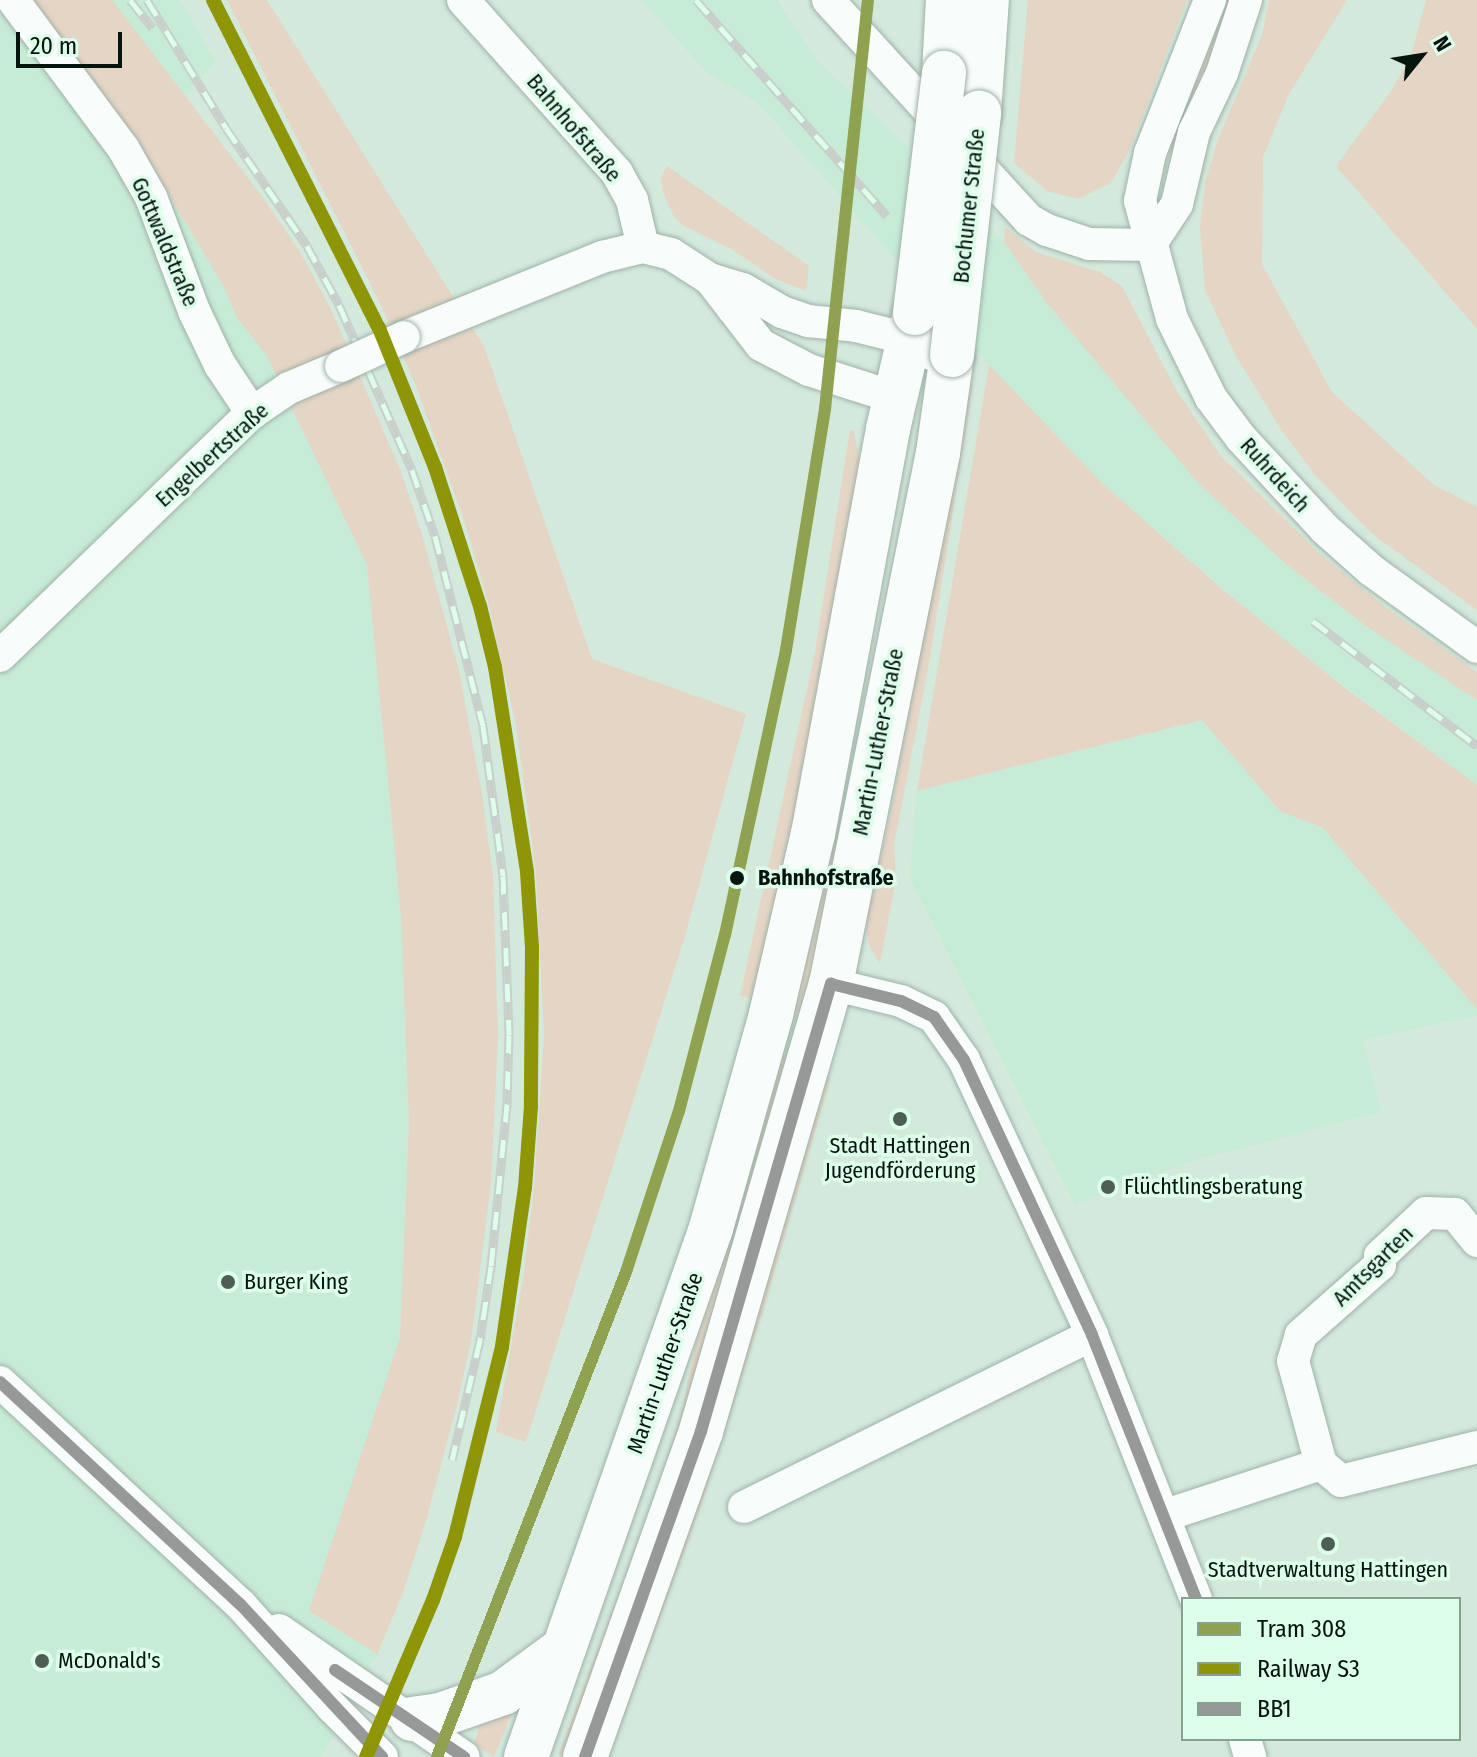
<!DOCTYPE html>
<meta charset="utf-8">
<style>
body{margin:0}
#map{position:relative;width:1477px;height:1757px;overflow:hidden;background:#d2e9dc;font-family:"Fira Sans Condensed",sans-serif}
div>[style]{position:absolute}
[style*='--x']{left:calc(var(--x)*1px);top:calc(var(--y)*1px);width:calc(var(--w)*1px);rotate:calc(var(--a)*1deg)}
.built>*{inset:0;background:#c6ebd6}
.green>*{inset:0;background:#e5d5c5}
.roads{filter:drop-shadow(0 0 2px #a0b1a8) drop-shadow(0 0 2px #a0b1a8)}
.street>*{height:32px;margin:-16px;padding:0 16px;transform-origin:16px;border-radius:16px;background:#f8fcfa}
.primary>*{height:44px;margin:-22px;padding:0 22px;transform-origin:22px;border-radius:22px;background:#f8fcfa}
.rail>*{height:9px;margin-top:-4.5px;transform-origin:0;background:repeating-linear-gradient(90deg,#dcfeea 0 18px,#c9d0cc 0 36px);box-sizing:border-box;border-block:2px solid #c9d0cc}
.bridges{filter:drop-shadow(0 0 2px #a0b1a8) drop-shadow(0 0 2px #a0b1a8)}
.street-bridge>*{height:32px;margin:-16px;padding:0 16px;transform-origin:16px;border-radius:16px;background:#f8fcfa}
.primary-bridge>*{height:44px;margin:-22px;padding:0 22px;transform-origin:22px;border-radius:22px;background:#f8fcfa}
.bus-1>*{height:12px;margin:-6px;padding:0 6px;transform-origin:6px;border-radius:6px;background:#979898}
.rail-1>*{height:14px;margin:-7px;padding:0 7px;transform-origin:7px;border-radius:7px;background:#8e9506}
.tram-1>*{height:12px;margin:-6px;padding:0 6px;transform-origin:6px;border-radius:6px;background:#8ea250}
.dots>*{width:22px;height:22px;translate:-50% -50%;box-sizing:border-box;border:4px solid #dcfeea;border-radius:50%}
span{translate:-50% -50%;white-space:nowrap;text-align:center;line-height:1.15;-webkit-text-stroke:7px #dcfeea;paint-order:stroke}
.street-label{font-size:22px;color:#05140d}
.stop-label{font-size:22px;color:#05140d;font-weight:700}
.left{translate:0 -50%;text-align:left}
.poi-label{font-size:22px;color:#05140d}
.legend{position:absolute;left:1181px;top:1597px;width:280px;height:144px;box-sizing:border-box;background:#dcfeea;border:2px solid #86a092;margin:0;padding:10px 14px;list-style:none;font-size:24px;color:#05140d}
.legend li{display:flex;align-items:center;gap:16px;height:40px}
.legend b{width:40px;border:2px solid #86a092}
.north{position:absolute;left:1381px;top:16px;width:80px;height:80px;-webkit-text-stroke:6px #dcfeea;paint-order:stroke;rotate:60deg;font-size:22px;font-weight:700;line-height:32px;text-align:center;color:#05140d}
.north::after{content:'';display:block;margin:auto;width:28px;height:36px;background:#05140d;clip-path:polygon(50% 0,100% 100%,50% 72%,0 100%)}
.scale{position:absolute;left:16px;top:32px;width:106px;height:36px;box-sizing:border-box;border:4px solid #05140d;border-top:0;padding-left:10px;font-size:24px;line-height:28px;white-space:nowrap;color:#05140d;-webkit-text-stroke:6px #dcfeea;paint-order:stroke}
</style>
<div id="map">
<div class="built">
<div style="clip-path:polygon(0 0,30px 0,128px 127px,223px 285px,237px 318px,267px 356px,367px 565px,401px 916px,409px 1124px,400px 1338px,309px 1611px,377px 1654px,321px 1757px,0 1757px)"></div>
<div style="clip-path:polygon(112px 0,180px 0,215px 61px,184px 98px)"></div>
<div style="clip-path:polygon(642px 0,777px 0,814px 57px,1004px 242px,1047px 303px,1286px 564px,1369px 628px,1477px 700px,1477px 785px,1283px 640px,1102px 483px,1041px 423px,758px 103px,705px 71px)"></div>
<div style="clip-path:polygon(1202px 720px,1281px 812px,1322px 827px,1477px 1009px,1477px 1015px,1363px 1040px,1381px 1112px,1191px 1161px,1075px 1204px,910px 877px,917px 791px)"></div>
</div>
<div class="green">
<div style="clip-path:polygon(30px 0,112px 0,264px 199px,300px 252px,330px 307px,401px 472px,423px 538px,459px 671px,482px 794px,493px 876px,498px 1037px,491px 1183px,471px 1341px,457px 1405px,425px 1524px,403px 1593px,377px 1654px,309px 1611px,400px 1338px,409px 1124px,401px 916px,367px 565px,267px 356px,237px 318px,223px 285px,128px 127px)"></div>
<div style="clip-path:polygon(227px 0,267px 0,484px 346px,592px 659px,746px 714px,685px 936px,526px 1442px,496px 1432px,524px 1272px,534px 1188px,544px 1036px,536px 873px,516px 725px,488px 602px,465px 523px,416px 386px,381px 305px)"></div>
<div style="clip-path:polygon(1028px 0,1187px 0,1129px 151px,1111px 183px,1078px 199px,1047px 191px,1014px 163px)"></div>
<div style="clip-path:polygon(1222px 0,1236px 0,1177px 154px,1164px 151px)"></div>
<div style="clip-path:polygon(1269px 0,1347px 0,1289px 94px,1263px 157px,1262px 264px,1332px 392px,1434px 485px,1477px 507px,1477px 610px,1371px 533px,1316px 476px,1282px 431px,1236px 356px,1205px 290px,1200px 227px,1205px 183px,1217px 142px,1263px 32px)"></div>
<div style="clip-path:polygon(1426px 0,1477px 0,1477px 329px,1336px 166px,1392px 90px,1411px 55px)"></div>
<div style="clip-path:polygon(667px 166px,809px 266px,806px 291px,774px 278px,733px 250px,682px 225px,673px 215px,663px 192px,661px 177px)"></div>
<div style="clip-path:polygon(1005px 227px,1036px 252px,1100px 272px,1122px 286px,1175px 388px,1220px 455px,1319px 553px,1385px 607px,1477px 672px,1477px 700px,1369px 628px,1286px 564px,1198px 483px,1047px 303px,1004px 242px)"></div>
<div style="clip-path:polygon(989px 365px,1102px 483px,1222px 589px,1346px 689px,1477px 785px,1477px 1009px,1322px 827px,1281px 812px,1202px 720px,917px 791px)"></div>
<div style="clip-path:polygon(966px 380px,973px 383px,930px 658px,894px 845px,896px 880px,880px 964px,869px 945px,865px 926px,892px 807px)"></div>
<div style="clip-path:polygon(850px 430px,854px 430px,859px 459px,854px 504px,808px 752px,753px 999px,740px 996px,815px 652px)"></div>
<div style="clip-path:polygon(832px 832px,844px 835px,802px 1014px,792px 1010px)"></div>
<div style="clip-path:polygon(780px 1054px,792px 1057px,680px 1431px,566px 1756px,561px 1755px,559px 1753px,657px 1491px,682px 1411px,695px 1346px)"></div>
<div style="clip-path:polygon(827px 1075px,830px 1080px,764px 1308px,703px 1499px,610px 1757px,739px 1375px)"></div>
<div style="clip-path:polygon(514px 1708px,494px 1757px,474px 1744px,482px 1718px)"></div>
</div>
<div class="roads">
<div class="street">
<div style="--x:13;--y:0;--w:184;--a:53.4"></div>
<div style="--x:123;--y:148;--w:56;--a:60.3"></div>
<div style="--x:151;--y:197;--w:122;--a:69.3"></div>
<div style="--x:194;--y:311;--w:60;--a:64.3"></div>
<div style="--x:220;--y:365;--w:58;--a:56.3"></div>
<div style="--x:463;--y:0;--w:232;--a:48.3"></div>
<div style="--x:617;--y:173;--w:31;--a:61"></div>
<div style="--x:632;--y:200;--w:48;--a:76.8"></div>
<div style="--x:828;--y:0;--w:298;--a:47.6"></div>
<div style="--x:1029;--y:220;--w:21;--a:29"></div>
<div style="--x:1047;--y:230;--w:44;--a:18.4"></div>
<div style="--x:1089;--y:244;--w:61;--a:0.9"></div>
<div style="--x:1210;--y:0;--w:164;--a:111.4"></div>
<div style="--x:1150;--y:153;--w:49;--a:101.8"></div>
<div style="--x:1140;--y:201;--w:122;--a:74.8"></div>
<div style="--x:1172;--y:319;--w:88;--a:63.7"></div>
<div style="--x:1211;--y:398;--w:50;--a:53.1"></div>
<div style="--x:1241;--y:438;--w:124;--a:47.3"></div>
<div style="--x:1325;--y:529;--w:62;--a:41.7"></div>
<div style="--x:1371;--y:570;--w:131;--a:36"></div>
<div style="--x:1150;--y:245;--w:49;--a:-56.6"></div>
<div style="--x:1177;--y:204;--w:74;--a:-76.7"></div>
<div style="--x:1194;--y:132;--w:65;--a:-64.6"></div>
<div style="--x:1222;--y:73;--w:77;--a:-71.8"></div>
<div style="--x:710;--y:279;--w:34;--a:17"></div>
<div style="--x:743;--y:289;--w:45;--a:30.5"></div>
<div style="--x:782;--y:312;--w:28;--a:19"></div>
<div style="--x:808;--y:321;--w:48;--a:5.9"></div>
<div style="--x:856;--y:326;--w:54;--a:14"></div>
<div style="--x:404;--y:337;--w:214;--a:-22"></div>
<div style="--x:602;--y:257;--w:42;--a:-13.7"></div>
<div style="--x:643;--y:247;--w:29;--a:14"></div>
<div style="--x:671;--y:254;--w:46;--a:32.7"></div>
<div style="--x:710;--y:279;--w:83;--a:52.3"></div>
<div style="--x:761;--y:345;--w:54;--a:27.5"></div>
<div style="--x:809;--y:370;--w:91;--a:17.8"></div>
<div style="--x:0;--y:656;--w:350;--a:-44"></div>
<div style="--x:252;--y:413;--w:45;--a:-34"></div>
<div style="--x:289;--y:388;--w:56;--a:-22.9"></div>
<div style="--x:831;--y:984;--w:72;--a:13.7"></div>
<div style="--x:901;--y:1001;--w:37;--a:26"></div>
<div style="--x:934;--y:1017;--w:52;--a:55.1"></div>
<div style="--x:964;--y:1060;--w:303;--a:65"></div>
<div style="--x:1092;--y:1335;--w:284;--a:68.5"></div>
<div style="--x:1477;--y:1241;--w:35;--a:-129"></div>
<div style="--x:1455;--y:1214;--w:29;--a:-178"></div>
<div style="--x:1426;--y:1213;--w:63;--a:136.9"></div>
<div style="--x:1380;--y:1256;--w:9;--a:90"></div>
<div style="--x:1380;--y:1265;--w:106;--a:138.5"></div>
<div style="--x:1301;--y:1335;--w:27;--a:107"></div>
<div style="--x:1293;--y:1361;--w:107;--a:74.8"></div>
<div style="--x:1321;--y:1464;--w:26;--a:40"></div>
<div style="--x:1341;--y:1481;--w:140;--a:-14"></div>
<div style="--x:0;--y:1382;--w:327;--a:42.8"></div>
<div style="--x:240;--y:1604;--w:140;--a:48.2"></div>
<div style="--x:333;--y:1708;--w:69;--a:45"></div>
<div style="--x:744;--y:1507;--w:388;--a:-26.3"></div>
<div style="--x:1166;--y:1515;--w:163;--a:-18.2"></div>
<div style="--x:279;--y:1630;--w:224;--a:34.5"></div>
<div style="--x:1245;--y:1739;--w:19;--a:74"></div>
</div>
<div class="primary">
<div style="--x:944;--y:73;--w:73;--a:-86.9"></div>
<div style="--x:979;--y:113;--w:113;--a:-86"></div>
<div style="--x:412;--y:1719;--w:28;--a:-8"></div>
<div style="--x:440;--y:1715;--w:67;--a:-19.2"></div>
<div style="--x:503;--y:1693;--w:74;--a:-36.3"></div>
<div style="--x:526;--y:1757;--w:560;--a:-70.72"></div>
<div style="--x:711;--y:1228;--w:222;--a:-74.3"></div>
<div style="--x:771;--y:1014;--w:185;--a:-76.9"></div>
<div style="--x:813;--y:834;--w:412;--a:-79.5"></div>
<div style="--x:888;--y:429;--w:119;--a:-76.9"></div>
<div style="--x:585;--y:1757;--w:346;--a:-70.4"></div>
<div style="--x:701;--y:1431;--w:466;--a:-73.8"></div>
<div style="--x:831;--y:984;--w:542;--a:-78.61"></div>
<div style="--x:938;--y:453;--w:99;--a:-81.9"></div>
<div style="--x:952;--y:355;--w:47;--a:-160"></div>
</div>
</div>
<div class="rail">
<div style="--x:130;--y:0;--w:36;--a:51"></div>
<div style="--x:147;--y:0;--w:150;--a:58.3"></div>
<div style="--x:226;--y:128;--w:143;--a:55.5"></div>
<div style="--x:307;--y:246;--w:67;--a:61.5"></div>
<div style="--x:339;--y:305;--w:180;--a:66.1"></div>
<div style="--x:412;--y:470;--w:70;--a:70.8"></div>
<div style="--x:435;--y:536;--w:196;--a:75.8"></div>
<div style="--x:483;--y:726;--w:151;--a:82.4"></div>
<div style="--x:503;--y:876;--w:159;--a:87.8"></div>
<div style="--x:509;--y:1035;--w:69;--a:91.7"></div>
<div style="--x:507;--y:1104;--w:163;--a:95.6"></div>
<div style="--x:491;--y:1266;--w:75;--a:98.5"></div>
<div style="--x:480;--y:1340;--w:123;--a:103.1"></div>
<div style="--x:696;--y:0;--w:288;--a:48.5"></div>
<div style="--x:1313;--y:621;--w:206;--a:37.3"></div>
</div>
<div class="bridges">
<div class="street-bridge">
<div style="--x:341;--y:366;--w:69;--a:-24.7"></div>
</div>
<div class="primary-bridge">
<div style="--x:915;--y:313;--w:242;--a:-83.1"></div>
<div style="--x:952;--y:355;--w:244;--a:-83.6"></div>
</div>
</div>
<div class="bus-1">
<div style="--x:0;--y:1382;--w:327;--a:42.8"></div>
<div style="--x:240;--y:1604;--w:209;--a:47.1"></div>
<div style="--x:335;--y:1670;--w:156;--a:34"></div>
<div style="--x:585;--y:1757;--w:346;--a:-70.4"></div>
<div style="--x:701;--y:1431;--w:466;--a:-73.8"></div>
<div style="--x:831;--y:984;--w:72;--a:13.7"></div>
<div style="--x:901;--y:1001;--w:37;--a:26"></div>
<div style="--x:934;--y:1017;--w:52;--a:55.1"></div>
<div style="--x:964;--y:1060;--w:303;--a:65"></div>
<div style="--x:1092;--y:1335;--w:284;--a:68.5"></div>
</div>
<div class="rail-1">
<div style="--x:213;--y:0;--w:368;--a:63.2"></div>
<div style="--x:379;--y:328;--w:150;--a:68.1"></div>
<div style="--x:435;--y:467;--w:146;--a:72.1"></div>
<div style="--x:480;--y:606;--w:63;--a:76.2"></div>
<div style="--x:495;--y:667;--w:207;--a:81.1"></div>
<div style="--x:527;--y:872;--w:76;--a:86.2"></div>
<div style="--x:532;--y:948;--w:158;--a:90.4"></div>
<div style="--x:531;--y:1106;--w:81;--a:94.2"></div>
<div style="--x:525;--y:1187;--w:162;--a:98.2"></div>
<div style="--x:502;--y:1347;--w:196;--a:103.9"></div>
<div style="--x:455;--y:1537;--w:67;--a:109.2"></div>
<div style="--x:433;--y:1600;--w:171;--a:113.1"></div>
</div>
<div class="tram-1">
<div style="--x:437;--y:1757;--w:521;--a:-68.71"></div>
<div style="--x:626;--y:1272;--w:169;--a:-71.8"></div>
<div style="--x:679;--y:1111;--w:182;--a:-75.4"></div>
<div style="--x:725;--y:935;--w:291;--a:-77.9"></div>
<div style="--x:786;--y:650;--w:244;--a:-80.8"></div>
<div style="--x:825;--y:409;--w:411;--a:-84"></div>
</div>
<div class="dots">
<div style="left:737px;top:878px;background:#05140d"></div>
<div style="left:900px;top:1119px;background:#4d5f55"></div>
<div style="left:1108px;top:1187px;background:#4d5f55"></div>
<div style="left:228px;top:1282px;background:#4d5f55"></div>
<div style="left:1328px;top:1544px;background:#4d5f55"></div>
<div style="left:42px;top:1661px;background:#4d5f55"></div>
</div>
<div class="street-label">
<span style="left:574px;top:128px;rotate:50deg">Bahnhofstraße</span>
<span style="left:969px;top:206px;rotate:-84deg">Bochumer Straße</span>
<span style="left:165px;top:242px;rotate:67deg">Gottwaldstraße</span>
<span style="left:212px;top:455px;rotate:-42deg">Engelbertstraße</span>
<span style="left:1275px;top:475px;rotate:48deg">Ruhrdeich</span>
<span style="left:878px;top:742px;rotate:-79deg">Martin-Luther-Straße</span>
<span style="left:1373px;top:1266px;rotate:-45deg">Amtsgarten</span>
<span style="left:665px;top:1363px;rotate:-71deg">Martin-Luther-Straße</span>
</div>
<div class="stop-label">
<span class="left" style="left:758px;top:878px">Bahnhofstraße</span>
</div>
<div class="poi-label">
<span style="left:900px;top:1158px">Stadt Hattingen<br>Jugendförderung</span>
<span class="left" style="left:1124px;top:1187px">Flüchtlingsberatung</span>
<span class="left" style="left:244px;top:1282px">Burger King</span>
<span style="left:1328px;top:1570px">Stadtverwaltung Hattingen</span>
<span class="left" style="left:58px;top:1661px">McDonald's</span>
</div>
<ul class="legend">
<li><b style="height:10px;background:#8ea250"></b>Tram 308</li>
<li><b style="height:10px;background:#8e9506"></b>Railway S3</li>
<li><b style="height:10px;background:#979898"></b>BB1</li>
</ul>
<div class="north">N</div>
<div class="scale">20 m</div>
</div>
